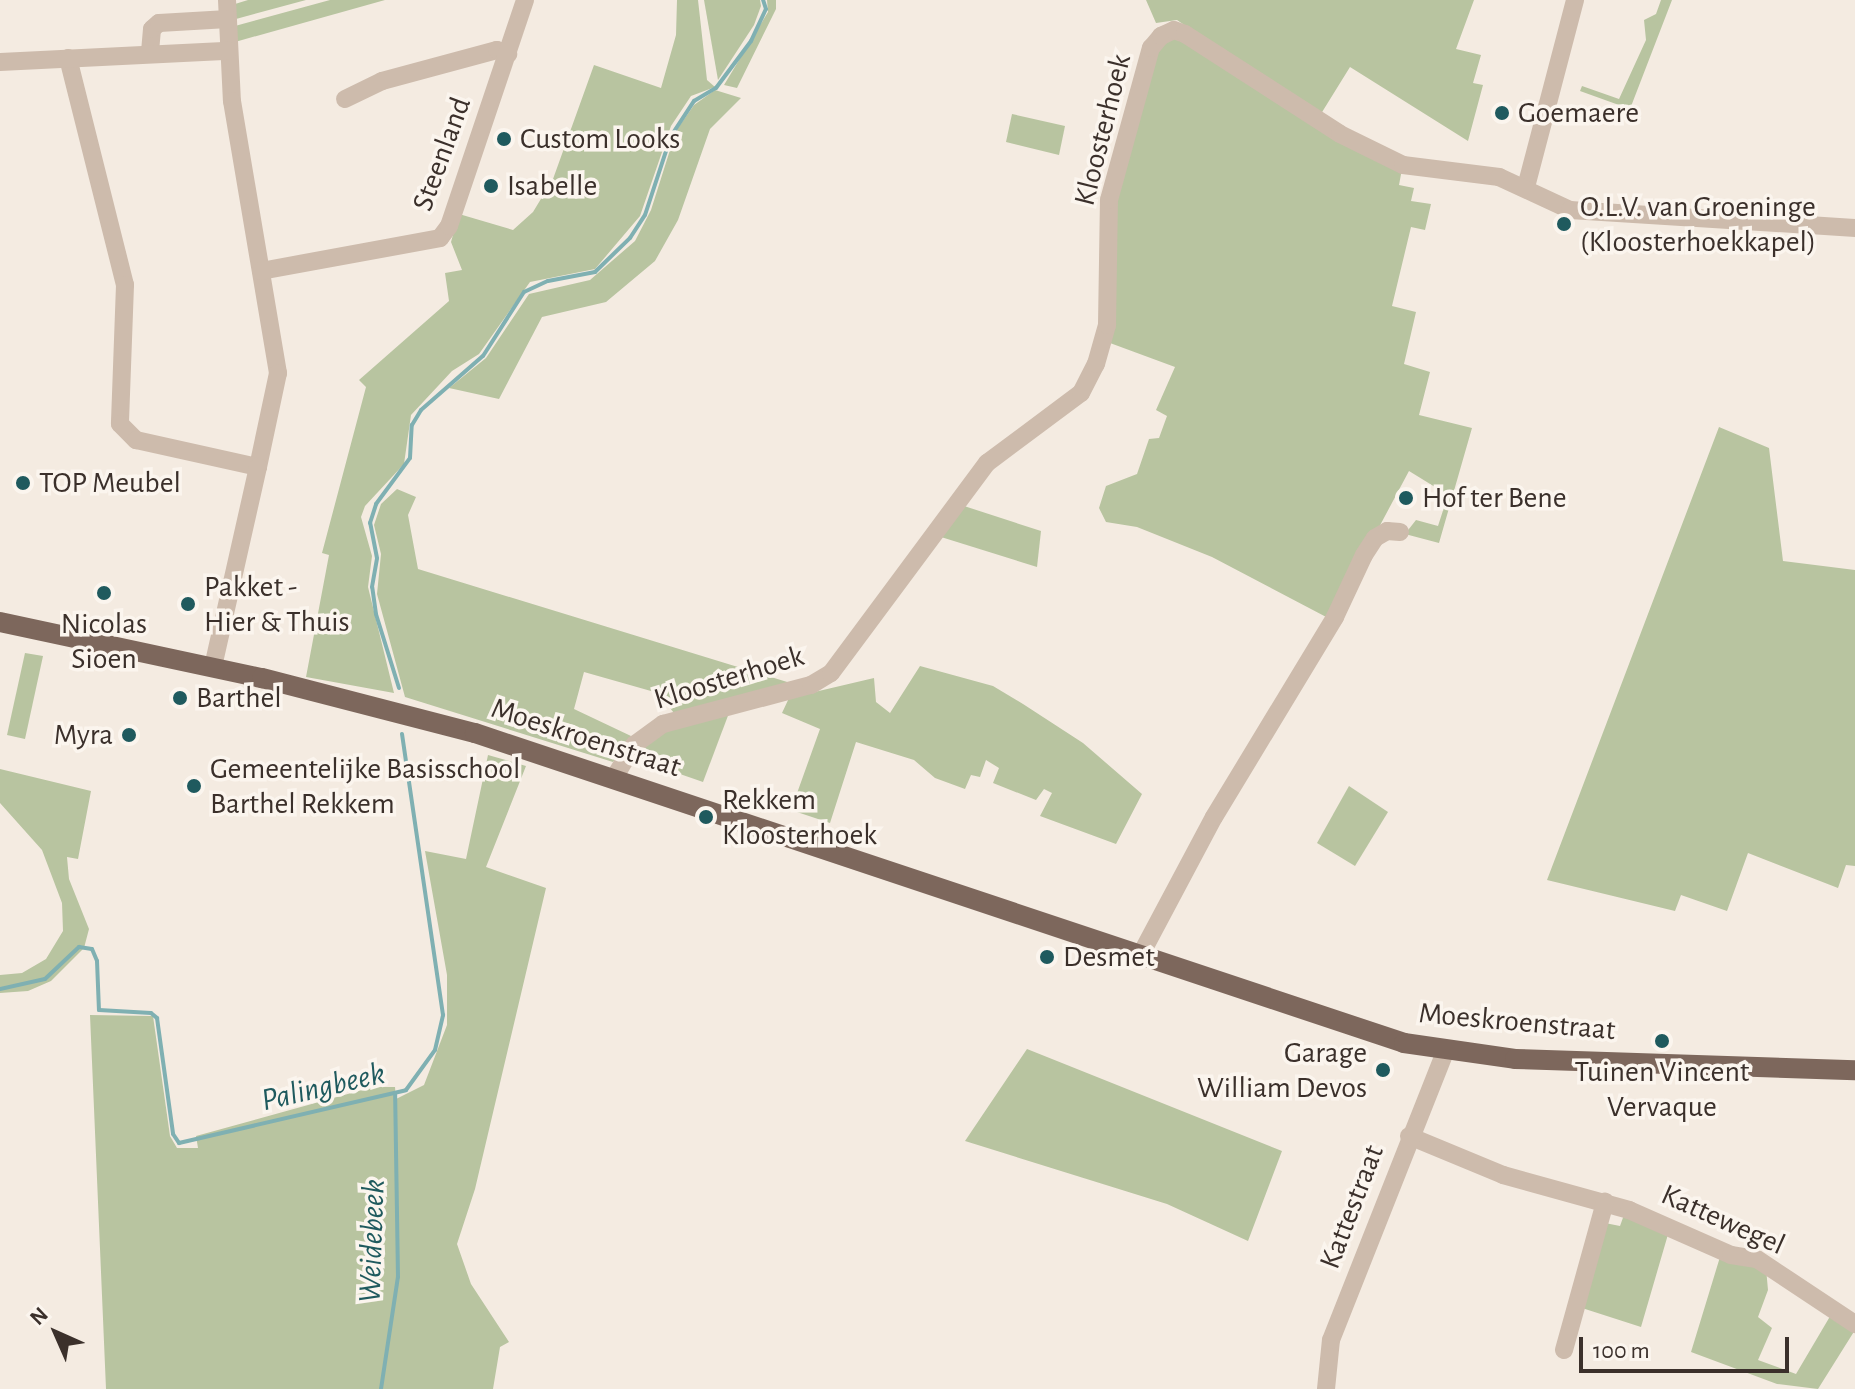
<!DOCTYPE html>
<style>
body{margin:0}
#map{position:relative;width:1855px;height:1389px;overflow:hidden;background:#f4ebe1;font-family:"Alegreya Sans",sans-serif}
div>[style]{position:absolute}
[style*='--x']{left:calc(var(--x)*1px);top:calc(var(--y)*1px);width:calc(var(--w)*1px);rotate:calc(var(--a)*1deg)}
.green>*{inset:0;background:#b8c4a0}
.stream>*{height:4px;margin:-2px;padding:0 2px;transform-origin:2px;border-radius:2px;background:#7fb0b2}
.minor>*{height:18px;margin:-9px;padding:0 9px;transform-origin:9px;border-radius:9px;background:#cdbbac}
.major>*{height:20px;margin:-10px;padding:0 10px;transform-origin:10px;border-radius:10px;background:#7d675c}
.dots>*{width:22px;height:22px;translate:-50% -50%;box-sizing:border-box;border:4px solid #fbf5ee;border-radius:50%}
span{translate:-50% -50%;white-space:nowrap;text-align:center;line-height:1.15;-webkit-text-stroke:7px #fbf5ee;paint-order:stroke}
.poi-label{font-size:30px;color:#3b302b}
.left{translate:0 -50%;text-align:left}
.right{translate:-100% -50%;text-align:right}
.street-label{font-size:30px;color:#3b302b}
.water-label{font-size:32px;color:#1f5a5e;font-style:italic}
.north{position:absolute;left:16px;top:1293px;width:80px;height:80px;-webkit-text-stroke:6px #fbf5ee;paint-order:stroke;rotate:315deg;font-size:22px;font-weight:700;line-height:32px;text-align:center;color:#3b302b}
.north::after{content:'';display:block;margin:auto;width:28px;height:36px;background:#3b302b;clip-path:polygon(50% 0,100% 100%,50% 72%,0 100%)}
.scale{position:absolute;left:1579px;top:1337px;width:210px;height:36px;box-sizing:border-box;border:4px solid #3b302b;border-top:0;padding-left:10px;font-size:24px;line-height:28px;white-space:nowrap;color:#3b302b;-webkit-text-stroke:6px #fbf5ee;paint-order:stroke}
</style>
<div id="map">
<div class="green">
<div style="clip-path:polygon(248px 0,306px 0,236px 19px,235px 4px)"></div>
<div style="clip-path:polygon(330px 0,385px 0,235px 42px,235px 26px)"></div>
<div style="clip-path:polygon(677px 0,698px 0,707px 80px,715px 87px,691px 96px,671px 126px,640px 216px,595px 269px,530px 282px,479px 354px,452px 371px,411px 415px,404px 464px,365px 506px,361px 517px,372px 556px,368px 587px,394px 693px,306px 677px,329px 555px,322px 553px,366px 387px,359px 380px,449px 301px,445px 273px,462px 270px,451px 242px,459px 214px,513px 230px,533px 212px,553px 179px,594px 65px,661px 88px,676px 35px)"></div>
<div style="clip-path:polygon(704px 0,760px 0,761px 6px,754px 25px,718px 80px)"></div>
<div style="clip-path:polygon(767px 0,776px 0,776px 9px,737px 88px,724px 85px,768px 12px)"></div>
<div style="clip-path:polygon(1146px 0,1474px 0,1456px 49px,1481px 55px,1473px 83px,1483px 85px,1468px 141px,1350px 67px,1319px 117px,1177px 20px,1156px 23px)"></div>
<div style="clip-path:polygon(1661px 0,1672px 0,1630px 109px,1580px 91px,1582px 86px,1619px 99px,1646px 40px,1644px 20px,1656px 14px)"></div>
<div style="clip-path:polygon(1181px 38px,1402px 169px,1399px 185px,1414px 188px,1411px 201px,1431px 204px,1425px 230px,1411px 227px,1392px 306px,1416px 312px,1404px 364px,1430px 372px,1419px 415px,1472px 428px,1439px 543px,1405px 534px,1416px 520px,1438px 526px,1448px 495px,1409px 471px,1330px 619px,1212px 557px,1137px 527px,1106px 522px,1099px 508px,1106px 486px,1137px 474px,1149px 439px,1159px 438px,1167px 416px,1156px 410px,1175px 367px,1110px 343px,1115px 202px,1151px 64px,1165px 39px)"></div>
<div style="clip-path:polygon(715px 90px,741px 98px,710px 129px,678px 220px,655px 261px,606px 302px,542px 317px,499px 399px,449px 388px,486px 358px,529px 294px,590px 280px,635px 241px,651px 210px,676px 131px,694px 105px)"></div>
<div style="clip-path:polygon(1012px 114px,1065px 126px,1059px 155px,1006px 142px)"></div>
<div style="clip-path:polygon(1719px 427px,1769px 448px,1783px 561px,1855px 570px,1855px 866px,1846px 865px,1838px 888px,1748px 853px,1727px 911px,1681px 895px,1675px 911px,1547px 880px)"></div>
<div style="clip-path:polygon(397px 489px,416px 497px,408px 515px,418px 569px,797px 685px,674px 713px,658px 693px,584px 672px,574px 709px,631px 736px,613px 762px,405px 697px,377px 594px,381px 554px,374px 525px,381px 504px)"></div>
<div style="clip-path:polygon(961px 505px,1041px 531px,1037px 567px,941px 537px)"></div>
<div style="clip-path:polygon(25px 653px,43px 656px,25px 739px,7px 735px)"></div>
<div style="clip-path:polygon(920px 666px,993px 686px,1023px 704px,1083px 743px,1142px 794px,1116px 844px,1040px 816px,1052px 793px,1044px 789px,1036px 800px,993px 783px,999px 768px,986px 760px,980px 777px,971px 775px,965px 789px,935px 778px,914px 760px,856px 742px,830px 823px,791px 810px,820px 729px,782px 713px,789px 698px,874px 678px,876px 702px,890px 713px)"></div>
<div style="clip-path:polygon(729px 713px,703px 782px,631px 757px,655px 735px)"></div>
<div style="clip-path:polygon(488px 755px,526px 766px,486px 867px,546px 888px,475px 1189px,457px 1244px,471px 1284px,509px 1342px,500px 1347px,493px 1389px,106px 1389px,90px 1015px,153px 1016px,170px 1136px,177px 1148px,198px 1148px,196px 1136px,373px 1087px,395px 1087px,396px 1099px,424px 1085px,447px 1025px,447px 975px,425px 851px,466px 859px)"></div>
<div style="clip-path:polygon(0 769px,91px 791px,78px 859px,67px 857px,69px 879px,89px 929px,84px 948px,51px 981px,28px 991px,0 993px,0 975px,22px 973px,46px 959px,63px 931px,62px 903px,42px 850px,0 803px)"></div>
<div style="clip-path:polygon(1349px 786px,1388px 812px,1355px 866px,1317px 843px)"></div>
<div style="clip-path:polygon(1027px 1049px,1282px 1151px,1248px 1241px,1167px 1204px,965px 1141px)"></div>
<div style="clip-path:polygon(1625px 1212px,1669px 1231px,1641px 1327px,1582px 1308px,1605px 1223px,1620px 1226px)"></div>
<div style="clip-path:polygon(1720px 1257px,1766px 1268px,1768px 1290px,1758px 1317px,1772px 1328px,1758px 1360px,1796px 1374px,1832px 1313px,1855px 1330px,1818px 1389px,1777px 1384px,1691px 1352px)"></div>
</div>
<div class="stream">
<div style="--x:399;--y:688;--w:77;--a:-107.3"></div>
<div style="--x:376;--y:614;--w:27;--a:-98"></div>
<div style="--x:372;--y:587;--w:29;--a:-80"></div>
<div style="--x:377;--y:558;--w:36;--a:-101"></div>
<div style="--x:370;--y:523;--w:20;--a:-72"></div>
<div style="--x:376;--y:504;--w:57;--a:-53.5"></div>
<div style="--x:410;--y:458;--w:33;--a:-87"></div>
<div style="--x:412;--y:425;--w:17;--a:-59"></div>
<div style="--x:421;--y:410;--w:82;--a:-41.1"></div>
<div style="--x:483;--y:356;--w:76;--a:-57.4"></div>
<div style="--x:524;--y:292;--w:26;--a:-25"></div>
<div style="--x:548;--y:281;--w:48;--a:-10.8"></div>
<div style="--x:595;--y:272;--w:49;--a:-44.2"></div>
<div style="--x:630;--y:238;--w:27;--a:-57"></div>
<div style="--x:645;--y:215;--w:83;--a:-71.8"></div>
<div style="--x:671;--y:136;--w:42;--a:-56.7"></div>
<div style="--x:694;--y:101;--w:26;--a:-31"></div>
<div style="--x:716;--y:88;--w:59;--a:-53.3"></div>
<div style="--x:751;--y:41;--w:35;--a:-65"></div>
<div style="--x:766;--y:9;--w:9;--a:-108"></div>
<div style="--x:0;--y:989;--w:46;--a:-12.5"></div>
<div style="--x:45;--y:979;--w:47;--a:-43.3"></div>
<div style="--x:79;--y:947;--w:13;--a:9"></div>
<div style="--x:92;--y:949;--w:13;--a:67"></div>
<div style="--x:97;--y:961;--w:49;--a:87.7"></div>
<div style="--x:99;--y:1010;--w:52;--a:3.3"></div>
<div style="--x:151;--y:1013;--w:8;--a:40"></div>
<div style="--x:157;--y:1018;--w:117;--a:82.1"></div>
<div style="--x:173;--y:1134;--w:11;--a:56"></div>
<div style="--x:179;--y:1143;--w:233;--a:-13.1"></div>
<div style="--x:406;--y:1090;--w:49;--a:-54.1"></div>
<div style="--x:435;--y:1050;--w:36;--a:-77"></div>
<div style="--x:443;--y:1015;--w:284;--a:-98.3"></div>
<div style="--x:381;--y:1389;--w:113;--a:-81.4"></div>
<div style="--x:398;--y:1277;--w:184;--a:-90.9"></div>
</div>
<div class="minor">
<div style="--x:227;--y:0;--w:101;--a:87.2"></div>
<div style="--x:232;--y:101;--w:276;--a:80.4"></div>
<div style="--x:278;--y:373;--w:96;--a:102"></div>
<div style="--x:150;--y:52;--w:23;--a:-85"></div>
<div style="--x:152;--y:29;--w:9;--a:-41"></div>
<div style="--x:159;--y:23;--w:69;--a:-3.3"></div>
<div style="--x:68;--y:58;--w:234;--a:75.9"></div>
<div style="--x:125;--y:285;--w:139;--a:92.1"></div>
<div style="--x:120;--y:424;--w:23;--a:45"></div>
<div style="--x:136;--y:440;--w:125;--a:12.5"></div>
<div style="--x:258;--y:467;--w:205;--a:102.7"></div>
<div style="--x:0;--y:62;--w:229;--a:-2.8"></div>
<div style="--x:345;--y:99;--w:41;--a:-25.9"></div>
<div style="--x:382;--y:81;--w:119;--a:-15.1"></div>
<div style="--x:497;--y:50;--w:12;--a:20"></div>
<div style="--x:1526;--y:187;--w:193;--a:-75.3"></div>
<div style="--x:261;--y:271;--w:182;--a:-10.4"></div>
<div style="--x:440;--y:238;--w:15;--a:-53"></div>
<div style="--x:449;--y:226;--w:238;--a:-71.4"></div>
<div style="--x:614;--y:778;--w:39;--a:-59"></div>
<div style="--x:634;--y:745;--w:36;--a:-36"></div>
<div style="--x:663;--y:724;--w:153;--a:-14.8"></div>
<div style="--x:811;--y:685;--w:23;--a:-31"></div>
<div style="--x:831;--y:673;--w:262;--a:-53.4"></div>
<div style="--x:987;--y:463;--w:117;--a:-36.7"></div>
<div style="--x:1081;--y:393;--w:33;--a:-63"></div>
<div style="--x:1096;--y:364;--w:41;--a:-74.2"></div>
<div style="--x:1107;--y:325;--w:125;--a:-89.1"></div>
<div style="--x:1109;--y:200;--w:158;--a:-74.6"></div>
<div style="--x:1151;--y:48;--w:16;--a:-50"></div>
<div style="--x:1161;--y:36;--w:14;--a:-25"></div>
<div style="--x:1174;--y:30;--w:12;--a:20"></div>
<div style="--x:1185;--y:34;--w:184;--a:32.8"></div>
<div style="--x:1340;--y:134;--w:70;--a:26.2"></div>
<div style="--x:1403;--y:165;--w:97;--a:7.1"></div>
<div style="--x:1499;--y:177;--w:78;--a:24.9"></div>
<div style="--x:1570;--y:210;--w:286;--a:3.6"></div>
<div style="--x:1140;--y:956;--w:157;--a:-62"></div>
<div style="--x:1214;--y:817;--w:234;--a:-58.8"></div>
<div style="--x:1335;--y:617;--w:68;--a:-64.9"></div>
<div style="--x:1364;--y:555;--w:20;--a:-57"></div>
<div style="--x:1375;--y:538;--w:14;--a:-30"></div>
<div style="--x:1387;--y:531;--w:13;--a:4"></div>
<div style="--x:1409;--y:1136;--w:102;--a:22.5"></div>
<div style="--x:1503;--y:1175;--w:131;--a:15.5"></div>
<div style="--x:1629;--y:1210;--w:111;--a:23.8"></div>
<div style="--x:1731;--y:1255;--w:26;--a:9"></div>
<div style="--x:1757;--y:1259;--w:118;--a:33.6"></div>
<div style="--x:1564;--y:1350;--w:154;--a:-74.5"></div>
<div style="--x:1326;--y:1389;--w:49;--a:-84.2"></div>
<div style="--x:1331;--y:1340;--w:312;--a:-68.4"></div>
</div>
<div class="major">
<div style="--x:0;--y:622;--w:268;--a:12.1"></div>
<div style="--x:262;--y:678;--w:220;--a:14.5"></div>
<div style="--x:475;--y:733;--w:979;--a:18.45"></div>
<div style="--x:1404;--y:1043;--w:112;--a:8.2"></div>
<div style="--x:1515;--y:1059;--w:340;--a:1.9"></div>
</div>
<div class="dots">
<div style="left:1502px;top:113px;background:#1f5a5e"></div>
<div style="left:504px;top:139px;background:#1f5a5e"></div>
<div style="left:491px;top:186px;background:#1f5a5e"></div>
<div style="left:1564px;top:224px;background:#1f5a5e"></div>
<div style="left:23px;top:483px;background:#1f5a5e"></div>
<div style="left:1406px;top:498px;background:#1f5a5e"></div>
<div style="left:104px;top:593px;background:#1f5a5e"></div>
<div style="left:188px;top:604px;background:#1f5a5e"></div>
<div style="left:180px;top:698px;background:#1f5a5e"></div>
<div style="left:129px;top:735px;background:#1f5a5e"></div>
<div style="left:194px;top:786px;background:#1f5a5e"></div>
<div style="left:706px;top:817px;background:#1f5a5e"></div>
<div style="left:1047px;top:957px;background:#1f5a5e"></div>
<div style="left:1662px;top:1041px;background:#1f5a5e"></div>
<div style="left:1383px;top:1070px;background:#1f5a5e"></div>
</div>
<div class="poi-label">
<span class="left" style="left:1518px;top:113px">Goemaere</span>
<span class="left" style="left:520px;top:139px">Custom Looks</span>
<span class="left" style="left:507px;top:186px">Isabelle</span>
<span class="left" style="left:1580px;top:224px">O.L.V. van Groeninge<br>(Kloosterhoekkapel)</span>
<span class="left" style="left:39px;top:483px">TOP Meubel</span>
<span class="left" style="left:1422px;top:498px">Hof ter Bene</span>
<span class="left" style="left:204px;top:604px">Pakket -<br>Hier &amp; Thuis</span>
<span style="left:104px;top:641px">Nicolas<br>Sioen</span>
<span class="left" style="left:196px;top:698px">Barthel</span>
<span class="right" style="left:113px;top:735px">Myra</span>
<span class="left" style="left:210px;top:786px">Gemeentelijke Basisschool<br>Barthel Rekkem</span>
<span class="left" style="left:722px;top:817px">Rekkem<br>Kloosterhoek</span>
<span class="left" style="left:1063px;top:957px">Desmet</span>
<span class="right" style="left:1367px;top:1070px">Garage<br>William Devos</span>
<span style="left:1662px;top:1089px">Tuinen Vincent<br>Vervaque</span>
</div>
<div class="street-label">
<span style="left:1103px;top:130px;rotate:-76deg">Kloosterhoek</span>
<span style="left:442px;top:154px;rotate:-70deg">Steenland</span>
<span style="left:729px;top:678px;rotate:-17deg">Kloosterhoek</span>
<span style="left:586px;top:738px;rotate:18deg">Moeskroenstraat</span>
<span style="left:1517px;top:1022px;rotate:5deg">Moeskroenstraat</span>
<span style="left:1352px;top:1207px;rotate:-69deg">Kattestraat</span>
<span style="left:1723px;top:1220px;rotate:24deg">Kattewegel</span>
</div>
<div class="water-label">
<span style="left:323px;top:1087px;rotate:-13deg">Palingbeek</span>
<span style="left:372px;top:1241px;rotate:-88deg">Weidebeek</span>
</div>
<div class="north">N</div>
<div class="scale">100 m</div>
</div>
